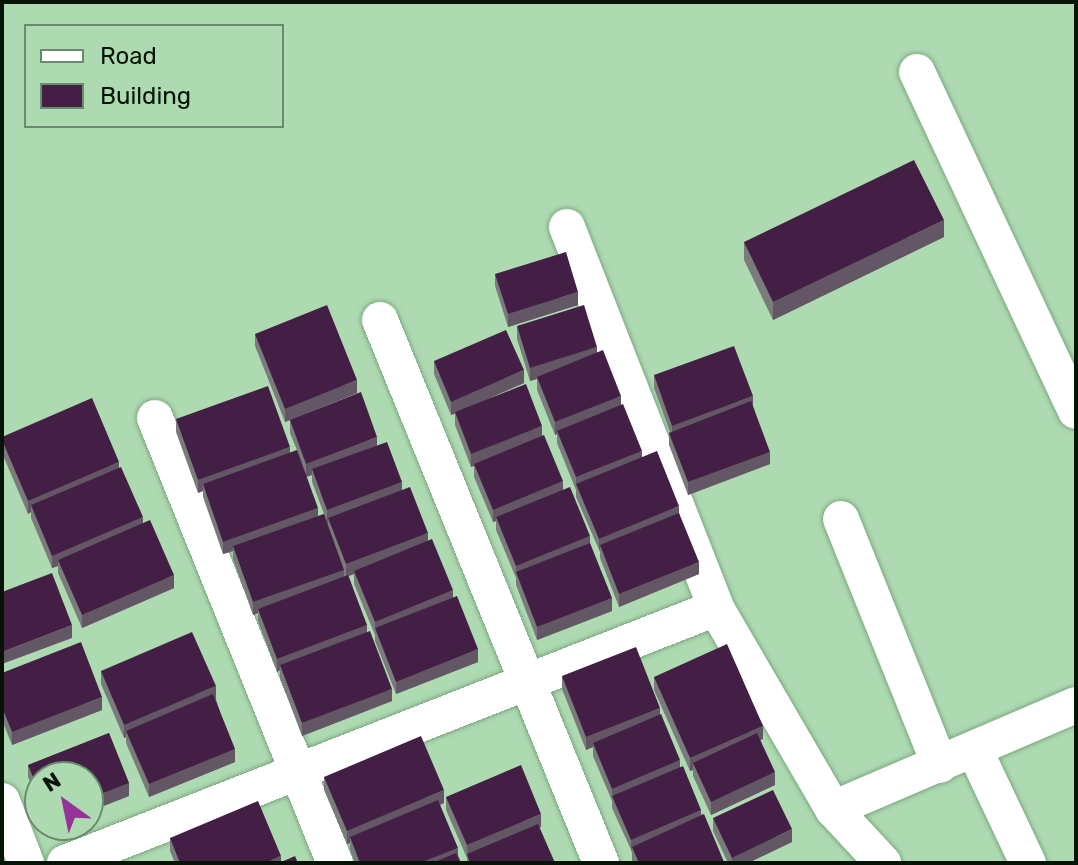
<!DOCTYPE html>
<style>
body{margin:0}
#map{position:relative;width:1078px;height:865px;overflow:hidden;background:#aedab1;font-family:Rubik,sans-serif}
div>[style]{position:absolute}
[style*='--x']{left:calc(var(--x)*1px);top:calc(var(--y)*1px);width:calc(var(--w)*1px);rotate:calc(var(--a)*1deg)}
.roads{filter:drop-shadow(0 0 2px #7ca780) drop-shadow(0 0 2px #7ca780)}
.street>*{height:36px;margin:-18px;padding:0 18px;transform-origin:18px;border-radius:18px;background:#fff}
.wall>*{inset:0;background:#797c7b}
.shaded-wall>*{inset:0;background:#645765}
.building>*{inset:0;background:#441f45}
span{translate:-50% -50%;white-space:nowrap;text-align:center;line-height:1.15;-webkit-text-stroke:8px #aedab1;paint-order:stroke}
.frame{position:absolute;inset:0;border:4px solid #051406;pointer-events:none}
.legend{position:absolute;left:24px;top:24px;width:260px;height:104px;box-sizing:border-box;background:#aedab1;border:2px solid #6a8b6d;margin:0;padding:10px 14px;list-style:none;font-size:24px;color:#051406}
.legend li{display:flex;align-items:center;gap:16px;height:40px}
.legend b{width:40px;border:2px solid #6a8b6d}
.north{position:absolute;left:24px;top:761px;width:80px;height:80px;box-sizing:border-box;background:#aedab1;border:2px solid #6a8b6d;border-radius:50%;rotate:327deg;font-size:22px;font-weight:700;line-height:32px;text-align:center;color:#051406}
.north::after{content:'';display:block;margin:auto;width:28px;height:36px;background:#963399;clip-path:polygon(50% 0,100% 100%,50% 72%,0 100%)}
</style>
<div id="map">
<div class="roads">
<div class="street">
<div style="--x:917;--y:72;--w:374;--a:64.9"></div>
<div style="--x:567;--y:227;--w:409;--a:68.6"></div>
<div style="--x:716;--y:608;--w:233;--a:59.8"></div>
<div style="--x:833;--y:809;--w:74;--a:47.2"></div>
<div style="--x:380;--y:320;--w:586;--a:67.85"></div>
<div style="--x:155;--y:418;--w:480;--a:68"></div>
<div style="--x:841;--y:519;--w:265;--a:68.1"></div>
<div style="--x:975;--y:751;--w:124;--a:64.7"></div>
<div style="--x:2;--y:801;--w:66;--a:68.8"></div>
<div style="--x:833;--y:809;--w:264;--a:-23.2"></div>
<div style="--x:65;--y:863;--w:699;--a:-21.39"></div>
</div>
</div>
<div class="wall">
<div style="clip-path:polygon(944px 237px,773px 320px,744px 260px,744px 242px)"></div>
<div style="clip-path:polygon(495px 274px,578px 305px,508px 327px,495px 286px)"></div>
<div style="clip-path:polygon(517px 326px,597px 352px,621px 405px,642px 457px,679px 514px,699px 574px,619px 607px,600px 558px,600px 552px,576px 497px,576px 490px,557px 443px,557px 434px,555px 435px,537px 390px,537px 379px,530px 381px,517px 339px)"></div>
<div style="clip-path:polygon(evenodd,255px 334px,357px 393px,306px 414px,377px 445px,428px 541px,453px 597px,478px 662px,396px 694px,375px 641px,375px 635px,354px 584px,354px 574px,349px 576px,367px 632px,392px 701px,302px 736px,280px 678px,280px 670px,277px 672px,258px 621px,258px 613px,253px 615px,233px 559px,233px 551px,223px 554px,203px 497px,203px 491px,198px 493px,176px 432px,176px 419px,290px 453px,297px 450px,290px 433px,290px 420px,285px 422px,255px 346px,255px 334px,312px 475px,312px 482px,324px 514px,318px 516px,306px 477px,312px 475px)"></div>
<div style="clip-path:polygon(434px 361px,524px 383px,492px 397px,542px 436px,563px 490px,590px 543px,612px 611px,537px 640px,516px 585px,516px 578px,496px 530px,496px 521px,493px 522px,474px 477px,474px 466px,471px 467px,455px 425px,455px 414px,451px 415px,434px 374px)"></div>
<div style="clip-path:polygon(654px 375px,753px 406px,770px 464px,688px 495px,669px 445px,669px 433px,670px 432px,654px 388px)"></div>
<div style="clip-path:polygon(2px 437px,119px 468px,143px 524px,174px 588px,82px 628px,58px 573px,58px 566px,52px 568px,31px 518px,31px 512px,28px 514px,2px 453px)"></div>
<div style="clip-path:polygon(101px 671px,216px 699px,235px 762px,149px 797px,126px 743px,126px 737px,124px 738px,101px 684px)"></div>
<div style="clip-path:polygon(2px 673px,102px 710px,12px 745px,2px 720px)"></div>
<div style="clip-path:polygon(562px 676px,660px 714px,680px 767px,724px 863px,633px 863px,632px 860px,632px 852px,612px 808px,612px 801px,593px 756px,593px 747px,586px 750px,562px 689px)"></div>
<div style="clip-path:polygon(654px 677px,763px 739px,760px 740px,775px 785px,711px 815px,693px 776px,693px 770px,690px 771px,654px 690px)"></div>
<div style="clip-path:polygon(109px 733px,129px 783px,129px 796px,88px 812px,88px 777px,40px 777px,40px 807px,28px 777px,28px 765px)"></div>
<div style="clip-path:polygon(324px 777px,444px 803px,440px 805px,461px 863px,355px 863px,350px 850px,350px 843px,347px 844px,324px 790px)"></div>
<div style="clip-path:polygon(446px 797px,541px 827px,539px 828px,555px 863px,467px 863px,467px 858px,446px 810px)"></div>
<div style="clip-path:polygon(713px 818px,792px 842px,748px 863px,728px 863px,713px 831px)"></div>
<div style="clip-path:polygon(170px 838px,281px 862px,298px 863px,175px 863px,170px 851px)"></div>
</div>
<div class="shaded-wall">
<div style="clip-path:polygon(944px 220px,944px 237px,773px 320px,773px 302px)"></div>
<div style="clip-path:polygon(578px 292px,578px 305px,508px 327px,508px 314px)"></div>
<div style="clip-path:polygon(597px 347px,597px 360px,530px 381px,530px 368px)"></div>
<div style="clip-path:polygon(524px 370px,524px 383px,451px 415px,451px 402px)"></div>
<div style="clip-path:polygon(357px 380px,357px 393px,285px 422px,285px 409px)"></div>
<div style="clip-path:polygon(621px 396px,621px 409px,557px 431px,557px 434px,555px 435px,555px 422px)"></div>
<div style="clip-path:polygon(753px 396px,753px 409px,672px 439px,672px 426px)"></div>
<div style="clip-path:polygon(542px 426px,542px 439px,471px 467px,471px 454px)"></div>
<div style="clip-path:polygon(377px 437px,377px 450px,312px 469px,312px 475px,306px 477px,306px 464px)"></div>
<div style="clip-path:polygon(290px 447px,290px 460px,203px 484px,203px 491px,198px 493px,198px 480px)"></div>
<div style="clip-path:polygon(642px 451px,642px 463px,576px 484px,576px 490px,576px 477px)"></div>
<div style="clip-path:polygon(770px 452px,770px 464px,688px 495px,688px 482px)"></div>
<div style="clip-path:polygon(119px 462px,119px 475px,31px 505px,31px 512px,28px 514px,28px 501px)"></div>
<div style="clip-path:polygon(563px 481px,563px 494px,496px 517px,496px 521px,493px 522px,493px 510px)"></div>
<div style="clip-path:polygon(402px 482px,402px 495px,328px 518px,328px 522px,327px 523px,327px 510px)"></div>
<div style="clip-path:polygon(679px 506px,679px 519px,600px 545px,599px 552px,599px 539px)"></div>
<div style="clip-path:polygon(318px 508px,318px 521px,233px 546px,233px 551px,223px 554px,223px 542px)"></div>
<div style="clip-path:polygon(143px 517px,143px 530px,58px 560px,58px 566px,52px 568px,52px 556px)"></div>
<div style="clip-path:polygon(428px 533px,428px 545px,354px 571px,354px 574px,346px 577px,346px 564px)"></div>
<div style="clip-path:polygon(590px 536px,590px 548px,516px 572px,516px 578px,516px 566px)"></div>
<div style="clip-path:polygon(699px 562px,699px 574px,619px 607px,619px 594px)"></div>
<div style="clip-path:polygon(344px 570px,344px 583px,258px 609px,258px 613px,253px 615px,253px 602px)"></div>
<div style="clip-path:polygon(174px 575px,174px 588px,82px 628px,82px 615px)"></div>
<div style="clip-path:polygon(453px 590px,453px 602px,375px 628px,375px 635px,375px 622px)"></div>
<div style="clip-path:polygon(612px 598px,612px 611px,537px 640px,537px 627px)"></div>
<div style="clip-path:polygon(72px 625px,72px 638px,2px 664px,2px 652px)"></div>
<div style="clip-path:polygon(367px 625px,367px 638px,280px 665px,280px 670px,277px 672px,277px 659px)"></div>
<div style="clip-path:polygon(478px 649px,478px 662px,396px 694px,396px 682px)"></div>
<div style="clip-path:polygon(216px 686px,216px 699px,126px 731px,126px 737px,124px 738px,124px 725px)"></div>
<div style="clip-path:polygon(392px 689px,392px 701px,302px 736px,302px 723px)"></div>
<div style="clip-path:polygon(102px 697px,102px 710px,12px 745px,12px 732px)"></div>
<div style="clip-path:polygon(660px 708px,660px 721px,593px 743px,593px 747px,586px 750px,586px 737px)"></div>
<div style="clip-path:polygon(763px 726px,763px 739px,696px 768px,693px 763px,693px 770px,690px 771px,690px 758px)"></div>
<div style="clip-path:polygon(235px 749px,235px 762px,149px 797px,149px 784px)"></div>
<div style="clip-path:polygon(680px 760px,680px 773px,612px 796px,612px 801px,612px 789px)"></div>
<div style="clip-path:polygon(775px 772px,775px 785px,711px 815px,711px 802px)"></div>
<div style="clip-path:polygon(129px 783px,129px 796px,88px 812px,88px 799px)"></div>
<div style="clip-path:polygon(444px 790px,444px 803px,352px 842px,350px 837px,350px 843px,347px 844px,347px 831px)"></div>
<div style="clip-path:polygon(701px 810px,701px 822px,632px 847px,631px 853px,631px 840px)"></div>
<div style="clip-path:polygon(541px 814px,541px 827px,468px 858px,467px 845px)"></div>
<div style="clip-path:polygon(792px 829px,792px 842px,748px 863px,732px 863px,732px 858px)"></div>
<div style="clip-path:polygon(458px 848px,458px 860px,451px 863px,420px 863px)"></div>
<div style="clip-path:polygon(281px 856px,281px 863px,265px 863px)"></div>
</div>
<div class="building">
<div style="clip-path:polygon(914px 160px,944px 220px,773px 302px,744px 242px)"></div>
<div style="clip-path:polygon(566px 252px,578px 292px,508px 314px,495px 274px)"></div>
<div style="clip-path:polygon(327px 305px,357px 380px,285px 409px,255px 334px)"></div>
<div style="clip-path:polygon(584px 305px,597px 347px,530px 368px,517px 326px)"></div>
<div style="clip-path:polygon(506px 330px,524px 370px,451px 402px,434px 361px)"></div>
<div style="clip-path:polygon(734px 346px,753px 396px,672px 426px,654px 375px)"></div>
<div style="clip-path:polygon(603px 350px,621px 396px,555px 422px,537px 377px)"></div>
<div style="clip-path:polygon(526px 384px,542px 426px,471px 454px,455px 412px)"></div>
<div style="clip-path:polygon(268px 386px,290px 447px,198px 480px,176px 419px)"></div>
<div style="clip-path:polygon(361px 392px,377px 437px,306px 464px,290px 420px)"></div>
<div style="clip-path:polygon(92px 398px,119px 462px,28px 501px,2px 440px,2px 437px)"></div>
<div style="clip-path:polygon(751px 401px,770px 452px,688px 482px,669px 433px)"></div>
<div style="clip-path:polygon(623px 404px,642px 451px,576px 477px,557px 431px)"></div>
<div style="clip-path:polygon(544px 435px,563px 481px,493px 510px,474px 464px)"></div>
<div style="clip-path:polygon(387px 442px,402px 482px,327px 510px,312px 469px)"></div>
<div style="clip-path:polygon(297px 450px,318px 508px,223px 542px,203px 484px)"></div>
<div style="clip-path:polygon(657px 451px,679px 506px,599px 539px,576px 484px)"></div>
<div style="clip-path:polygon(121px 467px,143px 517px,52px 556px,31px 505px)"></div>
<div style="clip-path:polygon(410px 487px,428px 533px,346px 564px,328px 518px)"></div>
<div style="clip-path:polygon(570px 487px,590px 536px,516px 566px,496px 517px)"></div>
<div style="clip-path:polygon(679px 513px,699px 562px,619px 594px,600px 545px)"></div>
<div style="clip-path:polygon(324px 514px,344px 570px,253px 602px,233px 546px)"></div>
<div style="clip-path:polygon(150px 520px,174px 575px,82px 615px,58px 560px)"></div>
<div style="clip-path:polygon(432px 539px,453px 590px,375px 622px,354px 571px)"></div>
<div style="clip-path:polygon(590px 543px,612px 598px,537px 627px,516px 572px)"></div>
<div style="clip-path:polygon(52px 573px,72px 625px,2px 652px,2px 592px)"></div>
<div style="clip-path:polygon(348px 575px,367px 625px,277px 659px,258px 609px)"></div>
<div style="clip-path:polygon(457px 596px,478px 649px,396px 682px,375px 628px)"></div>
<div style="clip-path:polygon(370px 631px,392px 689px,302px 723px,280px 665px)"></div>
<div style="clip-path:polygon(192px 632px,216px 686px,124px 725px,101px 671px)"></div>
<div style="clip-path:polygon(81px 642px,102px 697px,12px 732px,2px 707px,2px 673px)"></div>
<div style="clip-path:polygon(727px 644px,763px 726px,690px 758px,654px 677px)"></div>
<div style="clip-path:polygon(636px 647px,660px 708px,586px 737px,562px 676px)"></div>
<div style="clip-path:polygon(213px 694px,235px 749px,149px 784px,126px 731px)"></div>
<div style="clip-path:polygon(661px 714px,680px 760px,612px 789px,593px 743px)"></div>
<div style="clip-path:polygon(109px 733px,129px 783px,88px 799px,88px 777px,40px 777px,40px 794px,28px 765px)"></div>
<div style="clip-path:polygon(757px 733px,775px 772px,711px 802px,693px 763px)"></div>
<div style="clip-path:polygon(421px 736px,444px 790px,347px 831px,324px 777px)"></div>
<div style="clip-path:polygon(521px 765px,541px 814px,467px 845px,446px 797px)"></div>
<div style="clip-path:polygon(683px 766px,701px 810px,631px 840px,612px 796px)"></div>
<div style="clip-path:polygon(773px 790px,792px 829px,732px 858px,713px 818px)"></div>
<div style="clip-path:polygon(438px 800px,458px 848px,420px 863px,360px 863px,350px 837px)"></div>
<div style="clip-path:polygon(258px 801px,281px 856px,265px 863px,180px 863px,170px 838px)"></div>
<div style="clip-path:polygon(704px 814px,724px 862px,722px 863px,639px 863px,632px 847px)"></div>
<div style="clip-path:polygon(538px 824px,555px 863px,470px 863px,467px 854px)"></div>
<div style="clip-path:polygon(456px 853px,461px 863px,432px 863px)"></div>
<div style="clip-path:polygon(295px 856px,298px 863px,279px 863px)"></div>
</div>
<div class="frame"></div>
<ul class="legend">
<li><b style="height:10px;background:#fff"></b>Road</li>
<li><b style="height:22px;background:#441f45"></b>Building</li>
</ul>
<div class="north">N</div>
</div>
